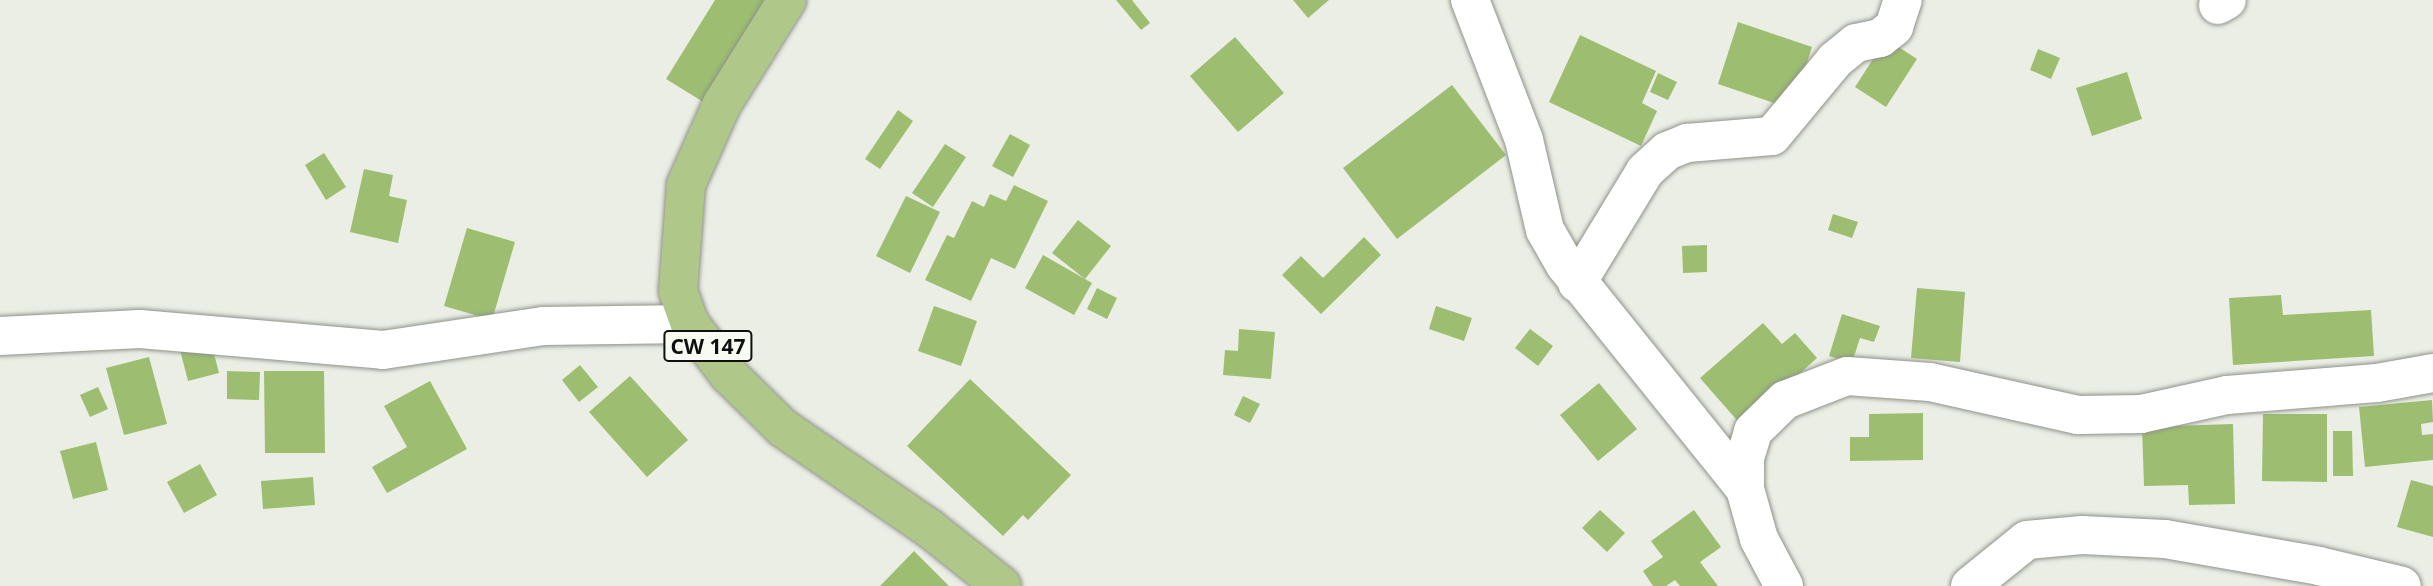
<!DOCTYPE html>
<style>
body{margin:0}
#map{position:relative;width:2433px;height:586px;overflow:hidden;background:#eaeee5;font-family:"Open Sans",sans-serif}
div>[style]{position:absolute}
[style*='--x']{left:calc(var(--x)*1px);top:calc(var(--y)*1px);width:calc(var(--w)*1px);rotate:calc(var(--a)*1deg)}
.building>*{inset:0;background:#9dbe70}
.roads{filter:drop-shadow(0 0 2px #8f928a) drop-shadow(0 0 2px #8f928a)}
.minor>*{height:38px;margin:-19px;padding:0 19px;transform-origin:19px;border-radius:19px;background:#fff}
.primary>*{height:38px;margin:-19px;padding:0 19px;transform-origin:19px;border-radius:19px;background:#afc788}
span{translate:-50% -50%;white-space:nowrap;text-align:center;line-height:1.15;-webkit-text-stroke:5px #f7fbf2;paint-order:stroke}
.shield-label span{padding:2px 5px;background:#f7fbf2;border:2px solid;border-radius:5px;-webkit-text-stroke-width:0}
.shield-label{font-size:21px;color:#0f100d;font-weight:700}
</style>
<div id="map">
<div class="building">
<div style="clip-path:polygon(715px 0,787px 0,718px 111px,666px 79px)"></div>
<div style="clip-path:polygon(1116px 0,1132px 0,1150px 23px,1141px 30px)"></div>
<div style="clip-path:polygon(1293px 0,1329px 0,1308px 18px)"></div>
<div style="clip-path:polygon(1738px 22px,1812px 47px,1792px 109px,1718px 84px)"></div>
<div style="clip-path:polygon(1580px 35px,1656px 71px,1642px 103px,1657px 111px,1641px 146px,1549px 102px)"></div>
<div style="clip-path:polygon(1235px 37px,1284px 93px,1238px 132px,1190px 76px)"></div>
<div style="clip-path:polygon(1886px 39px,1917px 59px,1886px 107px,1855px 87px)"></div>
<div style="clip-path:polygon(2038px 49px,2060px 58px,2051px 79px,2030px 70px)"></div>
<div style="clip-path:polygon(2127px 72px,2142px 119px,2092px 136px,2076px 88px)"></div>
<div style="clip-path:polygon(1658px 73px,1677px 82px,1668px 100px,1650px 92px)"></div>
<div style="clip-path:polygon(1452px 85px,1506px 155px,1397px 239px,1343px 168px)"></div>
<div style="clip-path:polygon(898px 110px,913px 121px,880px 169px,865px 159px)"></div>
<div style="clip-path:polygon(1010px 134px,1030px 145px,1013px 177px,992px 166px)"></div>
<div style="clip-path:polygon(945px 144px,966px 157px,933px 207px,912px 193px)"></div>
<div style="clip-path:polygon(324px 153px,346px 187px,326px 200px,305px 165px)"></div>
<div style="clip-path:polygon(364px 169px,393px 175px,389px 196px,407px 200px,398px 243px,350px 232px)"></div>
<div style="clip-path:polygon(1014px 185px,1048px 201px,1015px 269px,991px 258px,971px 301px,925px 280px,947px 235px,954px 238px,972px 201px,984px 207px,990px 194px,1006px 201px)"></div>
<div style="clip-path:polygon(906px 196px,940px 212px,910px 273px,876px 256px)"></div>
<div style="clip-path:polygon(1833px 214px,1858px 222px,1852px 238px,1828px 230px)"></div>
<div style="clip-path:polygon(1078px 220px,1111px 246px,1085px 279px,1052px 253px)"></div>
<div style="clip-path:polygon(467px 228px,515px 242px,492px 320px,444px 306px)"></div>
<div style="clip-path:polygon(1364px 237px,1381px 255px,1321px 314px,1282px 275px,1301px 256px,1323px 278px)"></div>
<div style="clip-path:polygon(1707px 245px,1707px 272px,1683px 273px,1682px 246px)"></div>
<div style="clip-path:polygon(1043px 255px,1092px 283px,1074px 315px,1025px 288px)"></div>
<div style="clip-path:polygon(1097px 288px,1117px 298px,1107px 319px,1087px 309px)"></div>
<div style="clip-path:polygon(1917px 288px,1965px 292px,1960px 362px,1911px 358px)"></div>
<div style="clip-path:polygon(2281px 295px,2283px 315px,2371px 310px,2374px 356px,2233px 365px,2229px 298px)"></div>
<div style="clip-path:polygon(934px 306px,977px 321px,961px 366px,918px 351px)"></div>
<div style="clip-path:polygon(1436px 306px,1472px 318px,1464px 341px,1429px 329px)"></div>
<div style="clip-path:polygon(1842px 314px,1880px 326px,1874px 342px,1860px 338px,1852px 363px,1829px 356px)"></div>
<div style="clip-path:polygon(1763px 323px,1782px 344px,1795px 333px,1817px 358px,1742px 426px,1700px 378px)"></div>
<div style="clip-path:polygon(1239px 329px,1275px 332px,1271px 379px,1223px 375px,1225px 350px,1238px 351px)"></div>
<div style="clip-path:polygon(1530px 329px,1553px 346px,1538px 366px,1515px 348px)"></div>
<div style="clip-path:polygon(211px 342px,219px 373px,188px 381px,180px 350px)"></div>
<div style="clip-path:polygon(149px 357px,167px 424px,124px 435px,106px 368px)"></div>
<div style="clip-path:polygon(580px 365px,598px 387px,579px 402px,562px 380px)"></div>
<div style="clip-path:polygon(227px 371px,260px 372px,259px 400px,227px 399px)"></div>
<div style="clip-path:polygon(264px 371px,324px 371px,325px 453px,265px 453px)"></div>
<div style="clip-path:polygon(630px 376px,688px 440px,647px 477px,589px 412px)"></div>
<div style="clip-path:polygon(970px 379px,1071px 475px,1028px 520px,1023px 515px,1003px 536px,907px 446px)"></div>
<div style="clip-path:polygon(430px 381px,467px 449px,387px 493px,372px 467px,407px 447px,384px 406px)"></div>
<div style="clip-path:polygon(1599px 383px,1637px 429px,1598px 461px,1560px 415px)"></div>
<div style="clip-path:polygon(98px 387px,108px 409px,90px 417px,80px 395px)"></div>
<div style="clip-path:polygon(1243px 396px,1260px 404px,1250px 423px,1234px 415px)"></div>
<div style="clip-path:polygon(2432px 400px,2433px 422px,2421px 424px,2422px 435px,2433px 434px,2433px 460px,2365px 467px,2359px 407px)"></div>
<div style="clip-path:polygon(1923px 413px,1923px 460px,1850px 461px,1850px 437px,1869px 437px,1869px 414px)"></div>
<div style="clip-path:polygon(2263px 414px,2327px 414px,2327px 482px,2262px 481px)"></div>
<div style="clip-path:polygon(2233px 424px,2235px 504px,2189px 505px,2188px 485px,2144px 486px,2142px 427px)"></div>
<div style="clip-path:polygon(2333px 431px,2352px 431px,2353px 476px,2333px 476px)"></div>
<div style="clip-path:polygon(96px 442px,108px 490px,73px 499px,60px 451px)"></div>
<div style="clip-path:polygon(200px 464px,217px 495px,184px 513px,167px 482px)"></div>
<div style="clip-path:polygon(313px 477px,315px 505px,263px 509px,261px 481px)"></div>
<div style="clip-path:polygon(2411px 480px,2433px 486px,2433px 537px,2397px 527px)"></div>
<div style="clip-path:polygon(1600px 510px,1625px 533px,1607px 552px,1582px 528px)"></div>
<div style="clip-path:polygon(1694px 510px,1721px 547px,1700px 562px,1718px 586px,1680px 586px,1675px 580px,1666px 586px,1653px 586px,1643px 571px,1663px 557px,1651px 541px)"></div>
<div style="clip-path:polygon(914px 551px,949px 586px,880px 586px)"></div>
</div>
<div class="roads">
<div class="minor">
<div style="--x:1470;--y:0;--w:150;--a:68.9"></div>
<div style="--x:1524;--y:140;--w:92;--a:76.9"></div>
<div style="--x:1545;--y:230;--w:40;--a:60.3"></div>
<div style="--x:1565;--y:265;--w:287;--a:51.2"></div>
<div style="--x:2218;--y:5;--w:10;--a:-29"></div>
<div style="--x:1577;--y:283;--w:131;--a:-58.7"></div>
<div style="--x:1645;--y:171;--w:30;--a:-42"></div>
<div style="--x:1667;--y:151;--w:22;--a:-22"></div>
<div style="--x:1687;--y:143;--w:85;--a:-4.7"></div>
<div style="--x:1772;--y:136;--w:99;--a:-50.3"></div>
<div style="--x:1835;--y:60;--w:27;--a:-39"></div>
<div style="--x:1856;--y:43;--w:25;--a:-12"></div>
<div style="--x:1880;--y:38;--w:18;--a:-38"></div>
<div style="--x:1894;--y:27;--w:28;--a:-72"></div>
<div style="--x:0;--y:336;--w:140;--a:-2.9"></div>
<div style="--x:140;--y:329;--w:244;--a:4.9"></div>
<div style="--x:383;--y:350;--w:162;--a:-8.5"></div>
<div style="--x:543;--y:326;--w:147;--a:-0.8"></div>
<div style="--x:1784;--y:586;--w:53;--a:-118"></div>
<div style="--x:1759;--y:539;--w:52;--a:-105.6"></div>
<div style="--x:1745;--y:489;--w:31;--a:-90"></div>
<div style="--x:1745;--y:458;--w:28;--a:-73"></div>
<div style="--x:1753;--y:431;--w:45;--a:-44.1"></div>
<div style="--x:1785;--y:400;--w:66;--a:-21.2"></div>
<div style="--x:1847;--y:376;--w:83;--a:4.1"></div>
<div style="--x:1930;--y:382;--w:152;--a:12.6"></div>
<div style="--x:2078;--y:415;--w:63;--a:-0.9"></div>
<div style="--x:2141;--y:414;--w:88;--a:-12.5"></div>
<div style="--x:2227;--y:395;--w:150;--a:-4.6"></div>
<div style="--x:2377;--y:383;--w:57;--a:-10.1"></div>
<div style="--x:1970;--y:586;--w:73;--a:-38.9"></div>
<div style="--x:2027;--y:540;--w:55;--a:-5.2"></div>
<div style="--x:2082;--y:535;--w:83;--a:2.8"></div>
<div style="--x:2165;--y:539;--w:156;--a:9.9"></div>
<div style="--x:2319;--y:566;--w:85;--a:13.5"></div>
</div>
<div class="primary">
<div style="--x:787;--y:0;--w:123;--a:122"></div>
<div style="--x:722;--y:104;--w:89;--a:114"></div>
<div style="--x:686;--y:185;--w:106;--a:94.3"></div>
<div style="--x:678;--y:291;--w:35;--a:70"></div>
<div style="--x:690;--y:324;--w:64;--a:52.6"></div>
<div style="--x:729;--y:375;--w:76;--a:44.5"></div>
<div style="--x:783;--y:428;--w:177;--a:34.4"></div>
<div style="--x:929;--y:528;--w:93;--a:38.5"></div>
</div>
</div>
<div class="shield-label">
<span style="left:708px;top:346px">CW 147</span>
</div>
</div>
